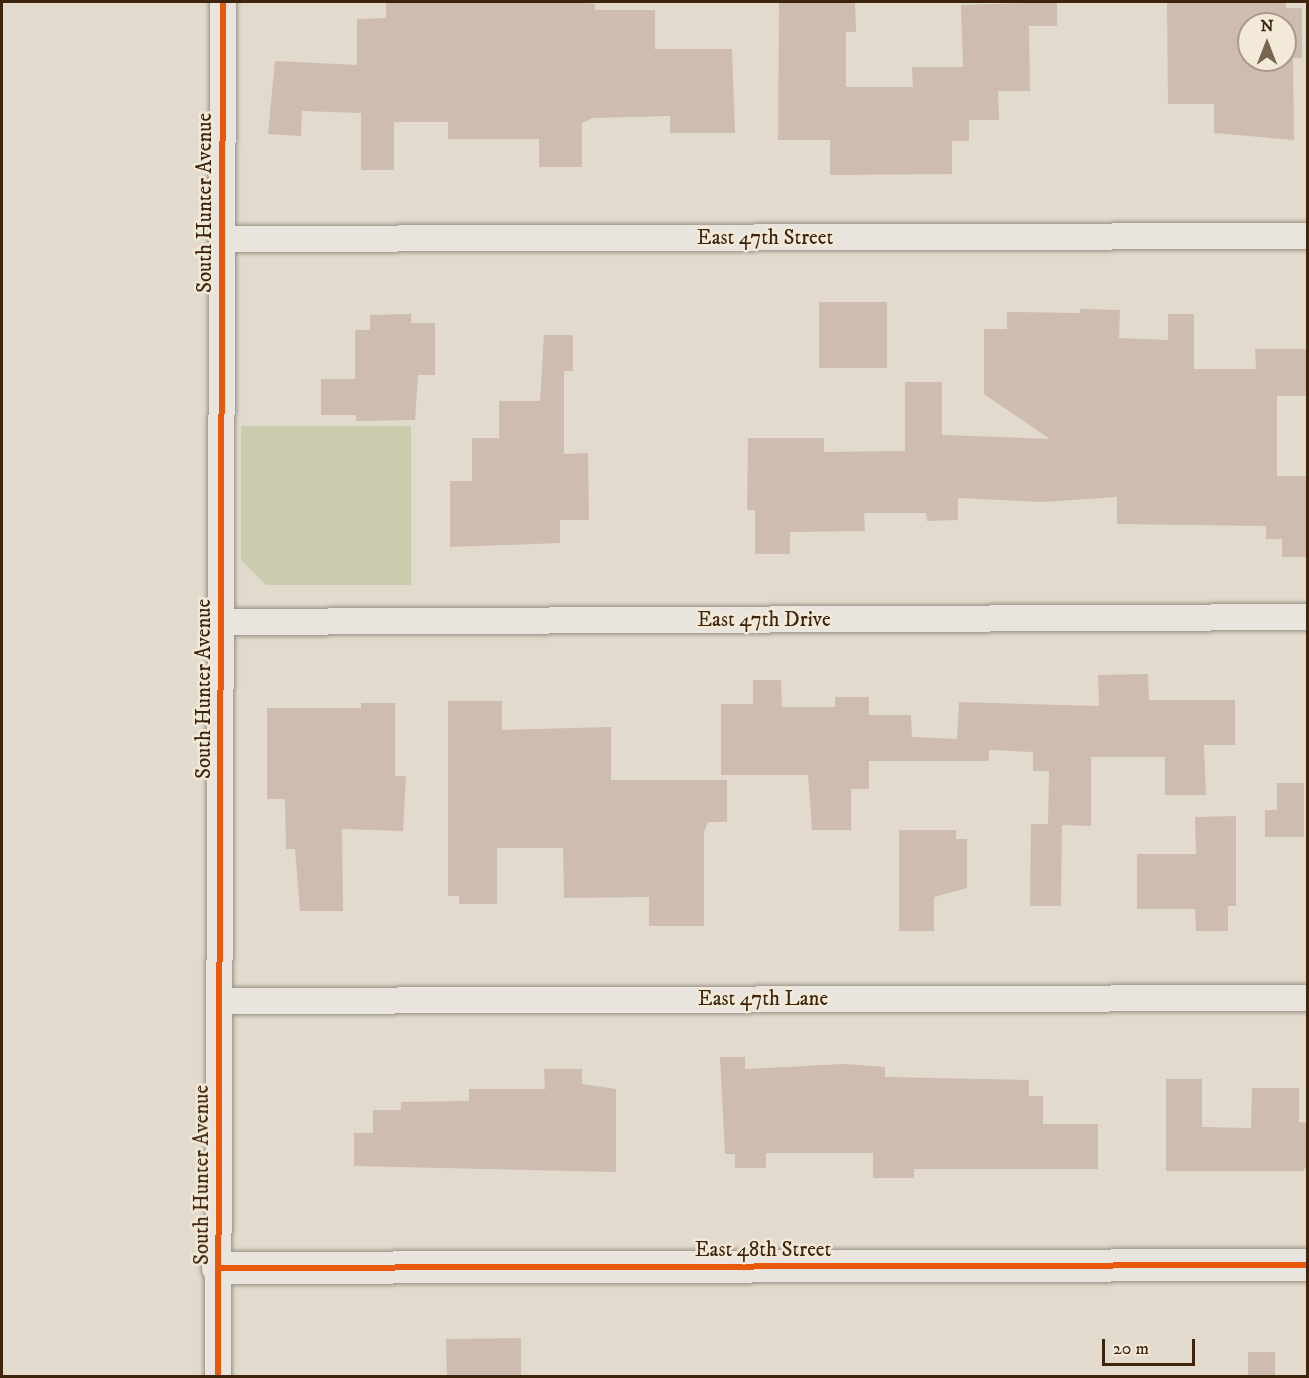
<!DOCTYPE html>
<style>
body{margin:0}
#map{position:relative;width:1309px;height:1378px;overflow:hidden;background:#e2dacc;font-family:"IM FELL DW Pica",serif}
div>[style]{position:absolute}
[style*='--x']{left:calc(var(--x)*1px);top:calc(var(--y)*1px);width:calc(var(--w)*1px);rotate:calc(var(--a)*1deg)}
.green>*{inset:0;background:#cbccad}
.building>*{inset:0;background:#cdbcaf}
.roads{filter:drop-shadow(0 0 2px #978f84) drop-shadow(0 0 2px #978f84)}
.minor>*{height:26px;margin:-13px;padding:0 13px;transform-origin:13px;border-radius:13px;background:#e9e4dd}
.tertiary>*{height:32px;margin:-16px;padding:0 16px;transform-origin:16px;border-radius:16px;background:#e9e4dd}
.cycleway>*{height:6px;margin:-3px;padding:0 3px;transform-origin:3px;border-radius:3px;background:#e8590c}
span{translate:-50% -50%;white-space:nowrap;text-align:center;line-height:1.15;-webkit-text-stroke:5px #f2e9d8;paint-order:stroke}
.street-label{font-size:21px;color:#3f240d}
.frame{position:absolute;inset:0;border:3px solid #3f240d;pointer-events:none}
.north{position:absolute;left:1237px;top:12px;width:60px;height:60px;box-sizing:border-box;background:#f2e9d8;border:2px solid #aa9a87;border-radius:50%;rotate:0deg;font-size:16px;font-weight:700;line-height:24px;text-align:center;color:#3f240d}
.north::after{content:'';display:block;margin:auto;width:21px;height:27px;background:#786450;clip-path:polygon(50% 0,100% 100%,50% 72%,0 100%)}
.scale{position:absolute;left:1102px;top:1339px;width:93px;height:27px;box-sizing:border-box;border:3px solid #3f240d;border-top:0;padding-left:8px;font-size:18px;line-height:21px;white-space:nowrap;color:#3f240d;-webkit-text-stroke:4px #f2e9d8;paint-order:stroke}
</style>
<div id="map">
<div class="green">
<div style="clip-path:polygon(241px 426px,411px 426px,411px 585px,266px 585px,241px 560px)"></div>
</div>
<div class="building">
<div style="clip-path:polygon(386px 2px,579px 2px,595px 4px,595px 10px,655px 10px,655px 49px,732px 49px,735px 133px,670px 133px,670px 116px,593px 118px,582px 123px,582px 167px,539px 167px,539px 139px,448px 139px,448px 122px,394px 122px,394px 170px,361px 170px,361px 113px,302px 111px,301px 136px,268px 134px,275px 61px,357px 65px,357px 19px,386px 18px)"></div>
<div style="clip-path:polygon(779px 2px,855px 2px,856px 32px,846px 32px,846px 87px,913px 87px,912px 67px,963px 67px,961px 5px,1057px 2px,1057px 26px,1029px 26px,1030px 91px,998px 91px,999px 120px,969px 120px,969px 141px,952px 141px,952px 174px,830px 175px,830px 140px,778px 140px)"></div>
<div style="clip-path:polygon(evenodd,1167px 2px,1286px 2px,1286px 8px,1302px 8px,1302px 58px,1293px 58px,1294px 140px,1214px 133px,1214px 104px,1168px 104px,1167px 2px,1249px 24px,1285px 24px,1285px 60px,1249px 60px,1249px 24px)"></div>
<div style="clip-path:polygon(819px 302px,887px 302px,887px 368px,819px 368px)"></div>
<div style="clip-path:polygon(1080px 309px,1120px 310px,1119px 338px,1168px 340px,1168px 314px,1194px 314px,1194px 369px,1256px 369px,1255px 349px,1308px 349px,1308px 396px,1277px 396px,1277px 476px,1308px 476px,1308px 557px,1282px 557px,1282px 539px,1266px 539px,1266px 526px,1117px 524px,1117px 497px,1042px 502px,958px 498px,958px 520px,927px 521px,926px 513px,864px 513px,865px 531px,790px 532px,790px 554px,755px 554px,755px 510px,747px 510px,748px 438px,824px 438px,824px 452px,905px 451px,905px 382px,942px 382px,942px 435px,1050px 439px,984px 394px,984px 329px,1007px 329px,1007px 312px,1080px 313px)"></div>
<div style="clip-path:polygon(411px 314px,411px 323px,435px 323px,435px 375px,418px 375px,415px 420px,356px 421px,356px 415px,321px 415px,321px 379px,355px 379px,355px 330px,370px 330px,370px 315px)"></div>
<div style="clip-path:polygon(544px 335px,573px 335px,573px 371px,564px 371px,564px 454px,588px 453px,589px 520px,560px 520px,560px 543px,450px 547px,450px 481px,472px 481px,472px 438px,499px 438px,499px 401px,540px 401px)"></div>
<div style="clip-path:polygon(1148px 674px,1149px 700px,1235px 700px,1235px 745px,1204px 745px,1206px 795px,1165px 795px,1165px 757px,1091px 757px,1091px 826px,1062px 825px,1061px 906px,1030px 906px,1031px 824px,1048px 824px,1049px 771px,1033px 771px,1033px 752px,989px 750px,989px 761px,869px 761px,869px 789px,851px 789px,851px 830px,812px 830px,808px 775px,721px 775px,721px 704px,753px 704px,753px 680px,781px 680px,782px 707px,835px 707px,835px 697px,869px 697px,869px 715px,911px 715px,912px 737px,957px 739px,959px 702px,1099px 706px,1098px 675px)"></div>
<div style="clip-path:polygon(448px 701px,502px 701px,502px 730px,611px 727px,611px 780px,727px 780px,727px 822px,708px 822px,704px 832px,704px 926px,649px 926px,649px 897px,564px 898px,563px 848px,497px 848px,497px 904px,459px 904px,459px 896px,448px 896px)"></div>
<div style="clip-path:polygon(361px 703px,395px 703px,395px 776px,406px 776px,403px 831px,342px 829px,343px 911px,300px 911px,295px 849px,286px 849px,285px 799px,267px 799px,267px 708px,361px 708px)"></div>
<div style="clip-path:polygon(1277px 783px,1304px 783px,1304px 837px,1265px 837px,1265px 810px,1277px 810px)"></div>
<div style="clip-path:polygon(1236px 816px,1236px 906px,1228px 906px,1228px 931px,1196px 931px,1195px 909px,1137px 909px,1137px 854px,1196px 854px,1195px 817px)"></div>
<div style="clip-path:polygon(899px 830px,956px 830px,956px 839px,967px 839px,967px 888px,934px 897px,934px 931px,899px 931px)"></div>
<div style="clip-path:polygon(720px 1057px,745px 1057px,745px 1069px,843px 1064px,885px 1067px,885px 1077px,1029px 1080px,1029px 1096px,1043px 1096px,1043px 1124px,1098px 1124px,1098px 1169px,914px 1169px,914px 1178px,873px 1178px,873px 1153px,766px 1153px,766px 1168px,735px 1168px,735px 1154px,725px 1154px)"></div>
<div style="clip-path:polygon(544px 1069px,582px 1069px,582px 1084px,616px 1089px,616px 1172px,354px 1166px,354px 1133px,373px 1133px,373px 1110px,401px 1110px,401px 1102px,469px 1101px,469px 1089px,545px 1089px)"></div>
<div style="clip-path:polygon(1166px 1079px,1202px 1079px,1202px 1127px,1251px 1128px,1252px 1088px,1299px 1088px,1299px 1122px,1308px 1123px,1308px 1165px,1303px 1171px,1166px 1171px)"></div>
<div style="clip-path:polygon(521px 1338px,521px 1377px,447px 1377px,446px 1339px)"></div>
<div style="clip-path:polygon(1248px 1352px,1275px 1352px,1275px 1377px,1248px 1377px)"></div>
</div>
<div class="roads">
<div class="minor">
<div style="--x:222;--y:239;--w:1086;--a:-0.16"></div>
<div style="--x:220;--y:622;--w:1088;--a:-0.26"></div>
<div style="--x:219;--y:1001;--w:1089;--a:-0.16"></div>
<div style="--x:218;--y:1376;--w:1374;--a:-89.79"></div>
</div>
<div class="tertiary">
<div style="--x:218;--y:1268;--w:1090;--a:-0.16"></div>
</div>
</div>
<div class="cycleway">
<div style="--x:218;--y:1268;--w:1090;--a:-0.16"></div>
<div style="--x:218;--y:1376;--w:1374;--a:-89.79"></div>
</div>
<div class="street-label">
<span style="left:205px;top:203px;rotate:-90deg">South Hunter Avenue</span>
<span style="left:765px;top:238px">East 47th Street</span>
<span style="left:764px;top:620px">East 47th Drive</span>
<span style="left:204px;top:689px;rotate:-90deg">South Hunter Avenue</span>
<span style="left:763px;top:999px">East 47th Lane</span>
<span style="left:202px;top:1175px;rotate:-90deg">South Hunter Avenue</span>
<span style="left:763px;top:1250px">East 48th Street</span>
</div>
<div class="frame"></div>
<div class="north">N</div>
<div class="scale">20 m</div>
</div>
